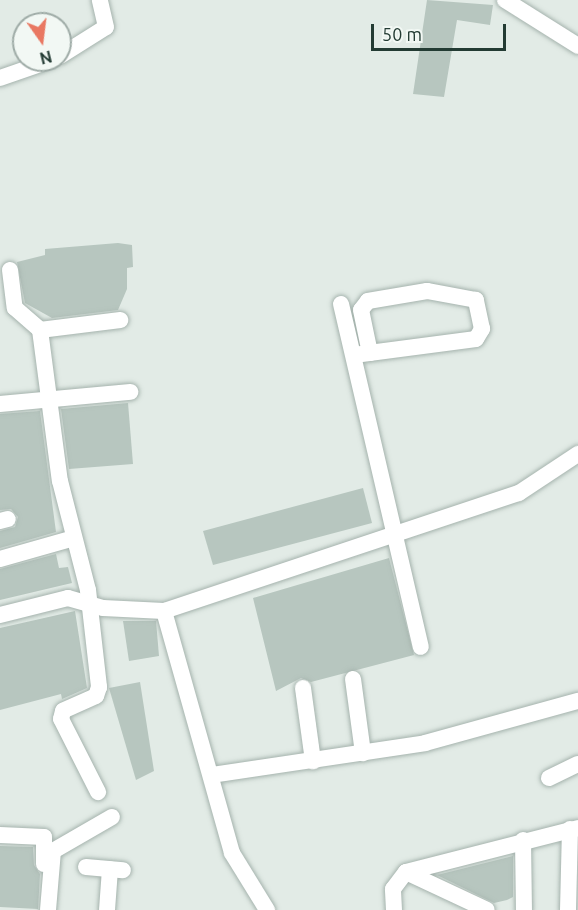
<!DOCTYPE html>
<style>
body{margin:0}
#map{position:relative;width:578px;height:910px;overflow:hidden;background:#e2ebe6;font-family:Ubuntu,sans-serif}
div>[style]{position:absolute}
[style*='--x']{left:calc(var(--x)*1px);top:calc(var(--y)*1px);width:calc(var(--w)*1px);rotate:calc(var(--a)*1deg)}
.building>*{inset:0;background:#b7c6bf}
.roads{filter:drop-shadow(0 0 2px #a5b3ad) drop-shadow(0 0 2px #a5b3ad)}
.street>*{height:16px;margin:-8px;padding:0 8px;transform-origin:8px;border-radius:8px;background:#fff}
span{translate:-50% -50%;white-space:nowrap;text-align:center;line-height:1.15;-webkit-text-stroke:6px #f2f8f4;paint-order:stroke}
.north{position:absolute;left:12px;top:12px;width:60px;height:60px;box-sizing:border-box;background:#f2f8f4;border:2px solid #9faca7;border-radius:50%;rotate:166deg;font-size:16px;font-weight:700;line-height:24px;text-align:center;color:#233b33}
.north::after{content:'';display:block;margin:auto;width:21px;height:27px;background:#e97862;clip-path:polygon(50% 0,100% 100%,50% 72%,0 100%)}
.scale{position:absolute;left:371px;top:24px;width:135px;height:27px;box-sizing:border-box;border:3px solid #233b33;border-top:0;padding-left:8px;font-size:18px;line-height:21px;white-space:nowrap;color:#233b33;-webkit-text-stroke:4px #f2f8f4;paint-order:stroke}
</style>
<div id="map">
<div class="building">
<div style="clip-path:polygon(427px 0,493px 5px,490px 25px,457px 20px,444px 97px,413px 94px)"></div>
<div style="clip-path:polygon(118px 243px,132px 245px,133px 267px,127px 268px,127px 289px,118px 310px,52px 318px,25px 303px,17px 262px,45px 255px,45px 249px)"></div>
<div style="clip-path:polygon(128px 403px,133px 464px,69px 469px,61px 409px)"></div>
<div style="clip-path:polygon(40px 411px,56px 532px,0 548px,0 531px,15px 527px,18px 517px,11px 509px,0 510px,0 414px)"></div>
<div style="clip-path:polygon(363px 488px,372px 523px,213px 565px,203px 531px)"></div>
<div style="clip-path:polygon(56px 554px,59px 568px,68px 567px,72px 583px,0 600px,0 569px)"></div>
<div style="clip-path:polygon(389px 558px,414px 655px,311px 682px,301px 678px,276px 691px,253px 598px)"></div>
<div style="clip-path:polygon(75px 611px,87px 688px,62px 699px,61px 694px,0 710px,0 628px)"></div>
<div style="clip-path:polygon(123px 621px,156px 621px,159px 656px,129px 661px)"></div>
<div style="clip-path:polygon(140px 682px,154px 771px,136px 780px,109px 688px)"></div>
<div style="clip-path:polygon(0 846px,33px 847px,34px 865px,40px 874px,38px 909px,0 907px)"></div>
<div style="clip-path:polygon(513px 856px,513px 897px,507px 900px,494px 903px,437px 875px)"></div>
</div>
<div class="roads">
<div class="street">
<div style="--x:505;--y:0;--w:86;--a:32.2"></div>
<div style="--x:60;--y:56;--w:54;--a:-32.2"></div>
<div style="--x:106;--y:27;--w:28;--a:-103"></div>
<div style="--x:0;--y:78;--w:55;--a:-19.1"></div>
<div style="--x:10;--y:270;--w:38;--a:83"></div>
<div style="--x:15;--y:308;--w:33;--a:41"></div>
<div style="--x:40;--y:330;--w:152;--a:82.5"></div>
<div style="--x:60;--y:481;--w:113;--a:75.6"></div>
<div style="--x:88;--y:590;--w:98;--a:83.5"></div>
<div style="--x:99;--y:687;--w:9;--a:108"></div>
<div style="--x:96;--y:696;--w:36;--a:156"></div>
<div style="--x:63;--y:711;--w:8;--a:104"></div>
<div style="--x:61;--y:719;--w:82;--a:63.1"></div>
<div style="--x:341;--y:304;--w:352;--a:76.9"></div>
<div style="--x:40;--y:330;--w:81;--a:-7.1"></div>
<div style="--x:354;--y:355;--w:123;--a:-7.5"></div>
<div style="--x:476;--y:339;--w:12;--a:-59"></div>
<div style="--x:482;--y:329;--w:30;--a:-102"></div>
<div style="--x:476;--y:300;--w:50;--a:-169.6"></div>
<div style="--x:427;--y:291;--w:60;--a:170.4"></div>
<div style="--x:368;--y:301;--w:11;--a:128"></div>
<div style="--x:361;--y:310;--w:44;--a:78.2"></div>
<div style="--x:0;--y:404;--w:131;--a:-5.3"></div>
<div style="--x:0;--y:521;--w:8;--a:-14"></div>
<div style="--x:0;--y:559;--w:77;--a:-15.8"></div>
<div style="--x:164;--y:611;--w:251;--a:74.3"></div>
<div style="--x:232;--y:853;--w:67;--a:58.4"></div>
<div style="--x:0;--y:615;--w:70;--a:-14"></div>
<div style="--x:68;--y:598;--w:36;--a:16"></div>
<div style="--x:103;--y:608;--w:61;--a:2.8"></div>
<div style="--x:164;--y:611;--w:374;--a:-18.4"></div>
<div style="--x:519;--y:493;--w:71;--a:-33.5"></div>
<div style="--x:353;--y:679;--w:75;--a:82.3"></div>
<div style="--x:303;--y:688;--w:74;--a:82.2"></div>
<div style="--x:212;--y:775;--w:215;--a:-8.5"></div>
<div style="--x:425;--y:743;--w:159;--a:-15.4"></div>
<div style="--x:549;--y:778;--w:32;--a:-26"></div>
<div style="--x:0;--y:835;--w:44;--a:2.6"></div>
<div style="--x:44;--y:837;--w:27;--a:90"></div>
<div style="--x:523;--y:840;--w:70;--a:89.2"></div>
<div style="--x:86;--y:867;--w:37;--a:5"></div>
<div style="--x:406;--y:872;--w:89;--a:25.1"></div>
<div style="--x:48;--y:910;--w:59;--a:-85.2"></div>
<div style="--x:53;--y:851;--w:68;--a:-30"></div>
<div style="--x:107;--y:910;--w:41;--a:-85.8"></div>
<div style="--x:394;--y:910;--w:21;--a:-93"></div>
<div style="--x:393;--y:889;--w:21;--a:-53"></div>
<div style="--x:406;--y:872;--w:178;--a:-14.3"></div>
<div style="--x:568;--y:910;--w:81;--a:-88.6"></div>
</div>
</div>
<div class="north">N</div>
<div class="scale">50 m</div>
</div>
